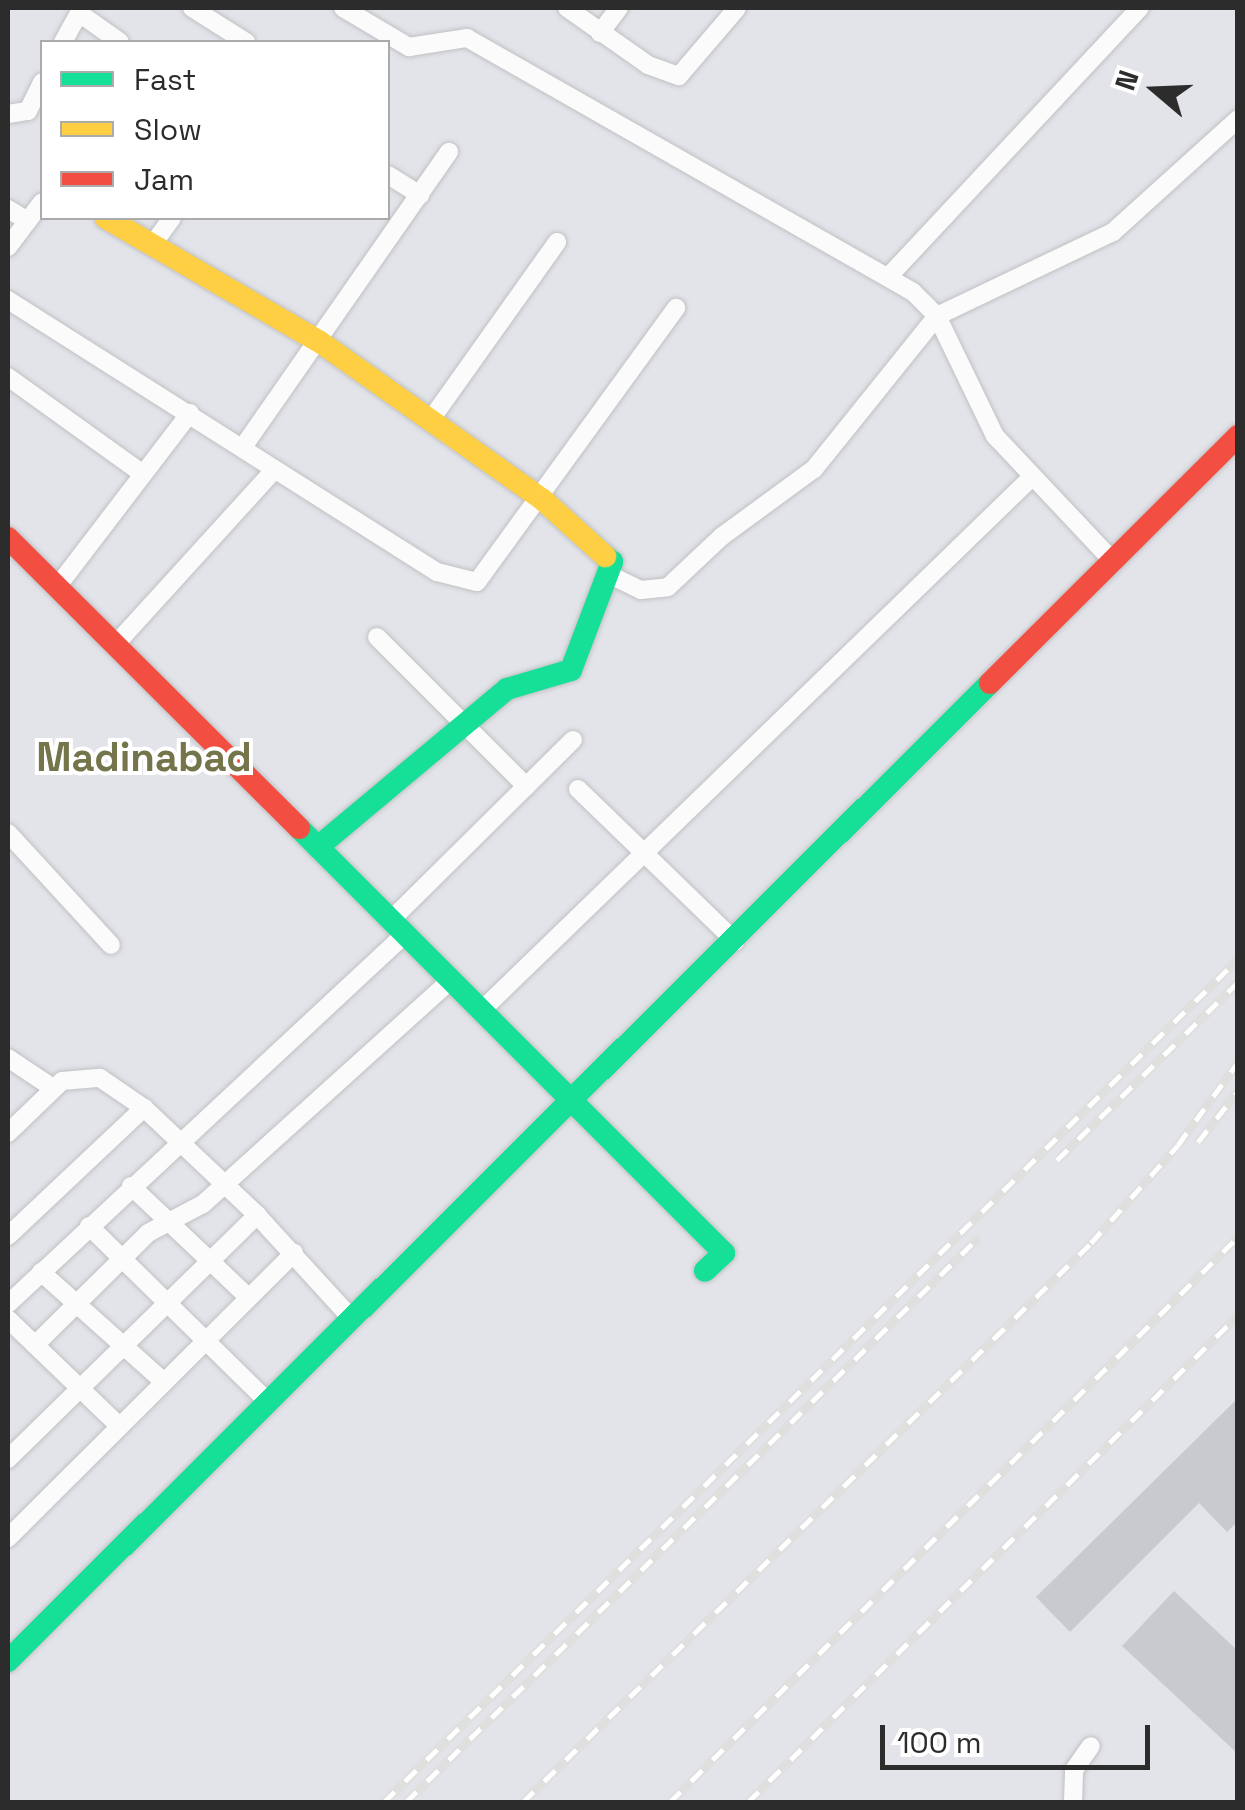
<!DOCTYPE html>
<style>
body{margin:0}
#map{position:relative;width:1245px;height:1810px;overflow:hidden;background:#e2e4ea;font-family:"Space Grotesk",sans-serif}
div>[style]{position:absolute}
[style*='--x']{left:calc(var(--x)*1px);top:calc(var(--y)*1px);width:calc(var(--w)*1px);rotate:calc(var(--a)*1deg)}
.building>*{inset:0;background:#c9cacf}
.roads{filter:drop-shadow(0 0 2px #c0c1c2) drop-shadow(0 0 2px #c0c1c2)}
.street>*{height:18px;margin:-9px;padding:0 9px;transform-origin:9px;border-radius:9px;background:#fbfbfc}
.fast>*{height:22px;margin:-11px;padding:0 11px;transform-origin:11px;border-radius:11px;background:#16e098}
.slow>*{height:22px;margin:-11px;padding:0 11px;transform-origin:11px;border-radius:11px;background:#ffcf43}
.jam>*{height:22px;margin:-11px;padding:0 11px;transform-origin:11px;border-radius:11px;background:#f24e42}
.rail>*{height:9px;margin-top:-4.5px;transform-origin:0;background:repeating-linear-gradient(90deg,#fff 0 15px,#dfdfde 0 30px);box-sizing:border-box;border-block:2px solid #dfdfde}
span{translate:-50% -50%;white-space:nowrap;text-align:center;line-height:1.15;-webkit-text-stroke:8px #fff;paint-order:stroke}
.quarter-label{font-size:40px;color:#74754b;font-weight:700}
.frame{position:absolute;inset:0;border:10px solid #2c2c2c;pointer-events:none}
.legend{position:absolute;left:40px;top:40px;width:350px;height:180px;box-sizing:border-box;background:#fff;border:2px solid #ababab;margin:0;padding:12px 18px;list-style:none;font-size:30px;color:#2c2c2c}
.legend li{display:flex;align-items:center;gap:20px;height:50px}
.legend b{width:50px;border:2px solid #ababab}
.north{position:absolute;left:1105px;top:40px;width:100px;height:100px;-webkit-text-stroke:8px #fff;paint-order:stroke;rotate:289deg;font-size:28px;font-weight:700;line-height:40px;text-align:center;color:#2c2c2c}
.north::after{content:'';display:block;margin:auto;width:35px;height:45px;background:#2c2c2c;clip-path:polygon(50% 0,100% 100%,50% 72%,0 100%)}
.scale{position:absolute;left:880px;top:1725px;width:270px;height:45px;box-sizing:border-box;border:5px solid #2c2c2c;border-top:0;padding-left:12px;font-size:30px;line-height:35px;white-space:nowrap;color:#2c2c2c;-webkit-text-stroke:8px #fff;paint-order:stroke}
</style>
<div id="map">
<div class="building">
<div style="clip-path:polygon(1238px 1398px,1238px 1521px,1227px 1532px,1199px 1503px,1070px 1632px,1036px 1597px)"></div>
<div style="clip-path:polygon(1174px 1591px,1238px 1651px,1238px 1754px,1122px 1646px)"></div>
</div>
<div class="roads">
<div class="street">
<div style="--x:192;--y:8;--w:64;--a:32.2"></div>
<div style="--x:343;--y:8;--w:77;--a:30.6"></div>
<div style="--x:409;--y:47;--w:59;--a:-8.8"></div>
<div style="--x:467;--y:38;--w:513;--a:29.66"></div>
<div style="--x:913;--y:292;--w:34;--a:45"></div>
<div style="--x:937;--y:316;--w:133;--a:64.2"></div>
<div style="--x:995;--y:436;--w:172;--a:46.7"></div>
<div style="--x:567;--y:8;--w:99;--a:35.1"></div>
<div style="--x:648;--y:65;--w:33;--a:20"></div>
<div style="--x:679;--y:76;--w:89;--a:-49.5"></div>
<div style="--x:79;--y:13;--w:50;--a:35.3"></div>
<div style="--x:600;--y:33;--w:31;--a:-53"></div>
<div style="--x:63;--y:42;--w:39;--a:-61"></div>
<div style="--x:8;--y:114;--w:20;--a:-9"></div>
<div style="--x:28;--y:111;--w:32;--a:-64"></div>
<div style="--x:388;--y:175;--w:38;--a:32"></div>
<div style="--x:8;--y:209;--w:23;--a:31"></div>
<div style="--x:153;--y:244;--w:32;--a:-54"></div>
<div style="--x:8;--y:247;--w:56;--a:-52.9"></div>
<div style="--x:889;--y:276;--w:367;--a:-46.9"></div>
<div style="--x:8;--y:300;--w:508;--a:32.38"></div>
<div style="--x:437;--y:572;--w:41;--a:14"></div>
<div style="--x:477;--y:582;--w:339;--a:-54"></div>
<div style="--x:8;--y:377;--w:166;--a:35.7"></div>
<div style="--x:432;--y:418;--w:216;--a:-54.6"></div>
<div style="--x:243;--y:447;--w:360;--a:-55.1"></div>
<div style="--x:612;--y:576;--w:32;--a:26"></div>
<div style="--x:641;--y:590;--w:27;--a:-6"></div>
<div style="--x:668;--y:587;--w:73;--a:-43.3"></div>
<div style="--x:721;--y:537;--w:115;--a:-36.2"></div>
<div style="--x:814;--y:469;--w:196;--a:-51.2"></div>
<div style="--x:937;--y:316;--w:195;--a:-25.5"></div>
<div style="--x:1113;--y:232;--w:169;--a:-42.1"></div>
<div style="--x:57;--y:587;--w:219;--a:-52.6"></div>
<div style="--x:377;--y:637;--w:211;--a:45"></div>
<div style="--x:115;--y:645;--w:236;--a:-47.7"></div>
<div style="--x:578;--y:789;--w:219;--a:44.1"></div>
<div style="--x:8;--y:833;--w:152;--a:47.4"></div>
<div style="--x:391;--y:920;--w:256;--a:-44.7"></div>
<div style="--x:482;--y:1010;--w:764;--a:-44.1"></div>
<div style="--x:8;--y:1058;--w:54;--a:33.7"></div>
<div style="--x:8;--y:1133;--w:75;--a:-43.9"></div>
<div style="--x:62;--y:1081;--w:38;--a:-5"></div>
<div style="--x:100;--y:1078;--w:53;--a:34.3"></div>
<div style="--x:144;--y:1108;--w:156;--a:43.4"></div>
<div style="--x:257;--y:1215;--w:142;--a:47.6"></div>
<div style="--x:131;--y:1186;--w:161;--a:43.5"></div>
<div style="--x:89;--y:1226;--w:252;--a:44.5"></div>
<div style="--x:8;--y:1236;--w:187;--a:-43.3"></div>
<div style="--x:41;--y:1272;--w:165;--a:41.8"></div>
<div style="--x:8;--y:1304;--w:543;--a:-42.98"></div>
<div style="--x:8;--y:1319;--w:154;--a:43.9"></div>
<div style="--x:35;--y:1345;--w:159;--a:-44.7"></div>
<div style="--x:148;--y:1233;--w:62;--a:-27.8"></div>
<div style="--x:203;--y:1204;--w:334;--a:-42.1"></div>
<div style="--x:8;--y:1459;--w:349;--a:-44.4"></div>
<div style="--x:8;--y:1538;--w:404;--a:-44.9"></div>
<div style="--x:1073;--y:1802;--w:32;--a:-88"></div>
<div style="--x:1074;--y:1770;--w:29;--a:-55"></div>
</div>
<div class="fast">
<div style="--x:299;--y:828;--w:601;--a:45"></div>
<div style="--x:724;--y:1253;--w:26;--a:137"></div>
<div style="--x:318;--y:847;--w:246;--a:-39.9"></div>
<div style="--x:507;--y:689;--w:67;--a:-16.5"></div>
<div style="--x:571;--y:670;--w:116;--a:-69.2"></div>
<div style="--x:612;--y:562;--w:9;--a:-139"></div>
<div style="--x:8;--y:1661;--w:1386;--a:-44.88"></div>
</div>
<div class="slow">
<div style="--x:106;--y:218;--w:247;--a:30.1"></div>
<div style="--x:320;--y:342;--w:273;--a:35.3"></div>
<div style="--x:543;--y:500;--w:84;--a:42.1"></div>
</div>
<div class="jam">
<div style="--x:8;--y:538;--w:411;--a:44.9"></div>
<div style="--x:990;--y:683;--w:350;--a:-44.9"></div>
</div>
</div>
<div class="rail">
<div style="--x:1198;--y:1142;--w:65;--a:-51.9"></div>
<div style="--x:1057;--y:1160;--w:254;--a:-44.5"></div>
<div style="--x:384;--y:1802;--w:1200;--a:-44.63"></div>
<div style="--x:406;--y:1802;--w:805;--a:-44.6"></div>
<div style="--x:523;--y:1802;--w:797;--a:-44.54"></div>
<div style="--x:1091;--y:1243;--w:131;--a:-48.4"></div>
<div style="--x:1178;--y:1145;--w:102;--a:-54.1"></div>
<div style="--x:670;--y:1802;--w:801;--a:-44.85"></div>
<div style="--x:748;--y:1802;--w:691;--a:-44.82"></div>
</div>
<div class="quarter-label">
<span style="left:144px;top:758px">Madinabad</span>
</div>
<div class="frame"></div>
<ul class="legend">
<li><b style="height:12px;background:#16e098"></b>Fast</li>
<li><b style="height:12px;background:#ffcf43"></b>Slow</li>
<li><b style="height:12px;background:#f24e42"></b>Jam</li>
</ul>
<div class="north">N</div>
<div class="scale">100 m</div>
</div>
